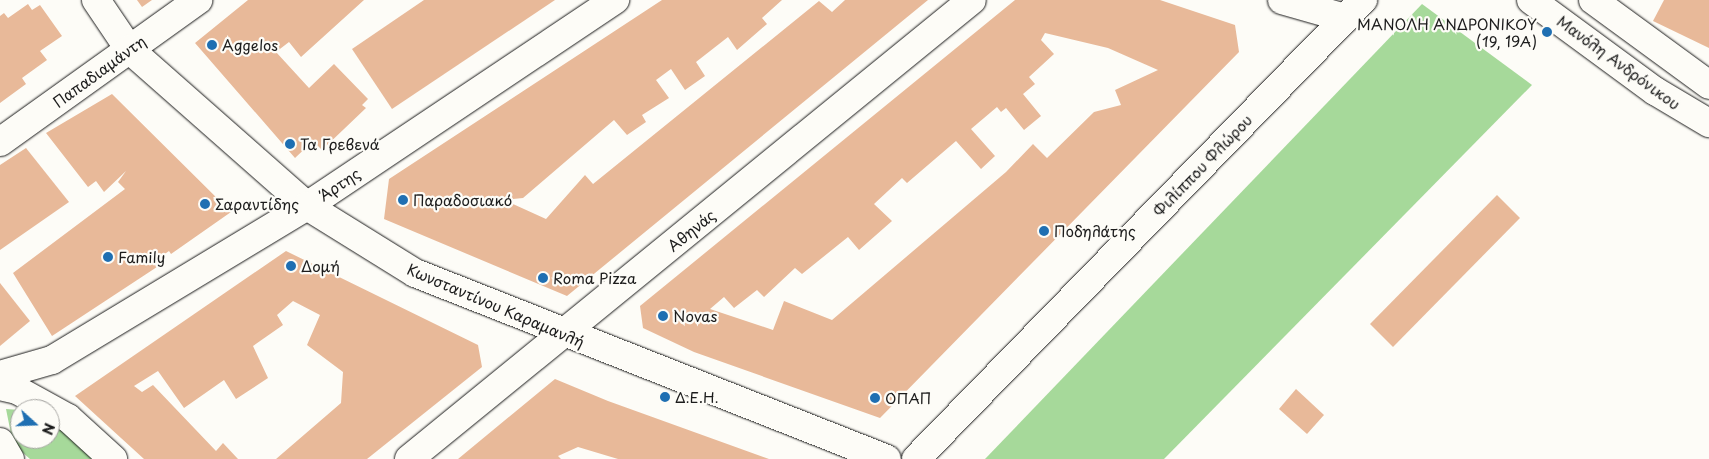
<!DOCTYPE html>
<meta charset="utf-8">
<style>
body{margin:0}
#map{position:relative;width:1709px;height:459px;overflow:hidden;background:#fdfcf7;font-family:"Playpen Sans",sans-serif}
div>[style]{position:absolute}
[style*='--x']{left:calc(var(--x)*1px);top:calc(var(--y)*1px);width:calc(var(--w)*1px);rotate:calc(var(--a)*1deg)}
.green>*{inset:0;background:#a6d99a}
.building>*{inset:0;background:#e8b999}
.roads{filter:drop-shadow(0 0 1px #1c1c1c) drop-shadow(0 0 1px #1c1c1c)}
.minor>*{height:28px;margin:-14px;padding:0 14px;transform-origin:14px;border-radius:14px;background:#fdfcf7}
.tertiary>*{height:28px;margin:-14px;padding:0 14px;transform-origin:14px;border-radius:14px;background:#fdfcf7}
.secondary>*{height:28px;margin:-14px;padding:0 14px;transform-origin:14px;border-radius:14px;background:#fdfcf7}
.dots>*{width:14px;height:14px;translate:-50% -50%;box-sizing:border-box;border:2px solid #fdfcf7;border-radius:50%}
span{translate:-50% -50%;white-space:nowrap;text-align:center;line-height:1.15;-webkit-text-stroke:4.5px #fdfcf7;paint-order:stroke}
.poi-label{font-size:15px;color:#1c1c1c}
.right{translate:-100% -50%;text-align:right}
.left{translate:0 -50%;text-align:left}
.street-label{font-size:15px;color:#1c1c1c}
.north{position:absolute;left:10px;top:399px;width:50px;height:50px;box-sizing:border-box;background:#fdfcf7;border:1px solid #a3a29f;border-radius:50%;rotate:110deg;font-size:14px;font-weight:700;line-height:20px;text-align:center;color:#1c1c1c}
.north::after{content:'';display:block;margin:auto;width:18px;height:22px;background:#1f6fb2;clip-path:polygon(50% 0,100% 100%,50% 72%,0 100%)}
</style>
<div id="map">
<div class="green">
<div style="clip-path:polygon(1422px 4px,1532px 85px,1164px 459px,985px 459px)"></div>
<div style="clip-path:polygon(6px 409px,20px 410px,20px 439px,50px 439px,50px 417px,93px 459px,30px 459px,13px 444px)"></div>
</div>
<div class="building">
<div style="clip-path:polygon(137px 0,152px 0,142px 7px)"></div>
<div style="clip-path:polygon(248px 0,364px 0,301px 57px,289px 42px,276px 52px,309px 88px,334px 64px,368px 99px,362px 105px,366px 108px,322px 150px,313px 141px,295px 158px,195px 43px)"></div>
<div style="clip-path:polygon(424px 0,555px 0,392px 109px,352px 49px)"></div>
<div style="clip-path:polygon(662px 0,782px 0,762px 18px,767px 24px,737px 50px,728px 37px,696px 62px,705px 76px,685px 90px,671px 69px,656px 80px,669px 98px,642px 115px,646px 122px,627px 135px,614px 120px,523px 198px,504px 200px,546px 219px,585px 175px,593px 184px,819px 1px,832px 12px,845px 0,928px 0,567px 296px,384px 219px,389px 179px)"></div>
<div style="clip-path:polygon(evenodd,1015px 0,1160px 0,1235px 25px,1239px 52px,880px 418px,694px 352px,643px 328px,640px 306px,1015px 0,1045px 33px,1108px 48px,1158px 70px,1115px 90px,1121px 105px,1094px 112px,1047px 158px,1033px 144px,1006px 172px,832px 320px,784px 301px,773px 330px,710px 309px,724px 297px,734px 308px,757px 290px,764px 297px,795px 268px,802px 274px,848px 237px,859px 250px,892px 221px,874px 204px,902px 178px,907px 183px,956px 141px,981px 169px,995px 156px,971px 129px,997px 107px,1001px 112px,1006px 108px,1024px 130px,1041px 116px,1023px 94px,1035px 84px,1029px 77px,1054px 54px,1041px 40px,1045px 33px)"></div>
<div style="clip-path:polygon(1664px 0,1709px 0,1709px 48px,1653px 21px)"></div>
<div style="clip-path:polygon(28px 4px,32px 10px,40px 5px,62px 36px,40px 51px,47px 60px,22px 78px,26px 84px,0 103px,0 16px,4px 13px,8px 18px)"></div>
<div style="clip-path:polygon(112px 94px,231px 212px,171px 254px,169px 251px,156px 260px,160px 265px,52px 336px,13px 273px,125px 189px,118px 182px,126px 171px,104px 192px,96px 181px,88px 187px,46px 133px)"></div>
<div style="clip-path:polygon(26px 148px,69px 202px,0 250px,0 165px)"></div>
<div style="clip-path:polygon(1497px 195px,1520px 218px,1393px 347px,1370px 324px)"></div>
<div style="clip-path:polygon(286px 251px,478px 345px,482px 367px,367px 459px,276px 459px,341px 403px,343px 372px,307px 345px,320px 315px,293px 301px,277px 315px,283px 325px,253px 346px,268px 378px,236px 399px,224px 380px,184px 408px,158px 371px,134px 386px,142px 392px,153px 385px,216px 451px,223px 443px,238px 459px,144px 459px,75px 396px)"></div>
<div style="clip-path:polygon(0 283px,30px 321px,0 346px)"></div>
<div style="clip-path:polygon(555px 379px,608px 401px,769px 459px,618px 459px,578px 447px,558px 456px,561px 459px,458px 459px)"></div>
<div style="clip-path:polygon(1296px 389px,1324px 415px,1307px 434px,1279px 409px)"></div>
</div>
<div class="roads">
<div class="minor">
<div style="--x:1282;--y:0;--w:66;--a:15.9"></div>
<div style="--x:0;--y:142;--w:244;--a:-35.6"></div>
<div style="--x:0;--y:375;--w:54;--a:-16.1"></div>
<div style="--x:52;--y:360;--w:298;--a:-31.1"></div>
<div style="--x:307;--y:206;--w:371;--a:-33.8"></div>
<div style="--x:0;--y:386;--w:17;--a:13"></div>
<div style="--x:17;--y:390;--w:58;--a:28.8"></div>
<div style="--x:68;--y:418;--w:61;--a:42.3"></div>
<div style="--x:0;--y:442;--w:20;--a:60"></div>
<div style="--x:409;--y:459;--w:726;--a:-39.19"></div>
</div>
<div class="tertiary">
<div style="--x:96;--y:0;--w:59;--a:56"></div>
<div style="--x:129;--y:49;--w:237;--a:41.4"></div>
<div style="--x:307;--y:206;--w:127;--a:31.8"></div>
<div style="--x:415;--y:273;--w:507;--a:21.51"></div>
<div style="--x:1531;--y:0;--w:154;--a:36.3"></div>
<div style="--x:1655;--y:91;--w:63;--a:30.7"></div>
<div style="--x:1593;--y:0;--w:144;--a:36.2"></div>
</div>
<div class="secondary">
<div style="--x:916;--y:459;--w:641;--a:-45.76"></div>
</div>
</div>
<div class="dots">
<div style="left:1547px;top:32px;background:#1f6fb2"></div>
<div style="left:212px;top:45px;background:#1f6fb2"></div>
<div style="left:290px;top:144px;background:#1f6fb2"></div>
<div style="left:403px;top:200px;background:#1f6fb2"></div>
<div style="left:205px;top:204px;background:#1f6fb2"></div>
<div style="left:1044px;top:231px;background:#1f6fb2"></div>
<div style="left:108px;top:257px;background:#1f6fb2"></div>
<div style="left:291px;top:266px;background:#1f6fb2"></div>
<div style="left:543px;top:278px;background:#1f6fb2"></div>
<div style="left:663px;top:316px;background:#1f6fb2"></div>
<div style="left:665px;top:397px;background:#1f6fb2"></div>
<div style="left:875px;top:398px;background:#1f6fb2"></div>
</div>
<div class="poi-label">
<span class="right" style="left:1537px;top:32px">ΜΑΝΟΛΗ ΑΝΔΡΟΝΙΚΟΥ<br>(19, 19Α)</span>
<span class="left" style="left:222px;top:45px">Aggelos</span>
<span class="left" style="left:300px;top:144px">Τα Γρεβενά</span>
<span class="left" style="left:413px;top:200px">Παραδοσιακό</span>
<span class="left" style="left:215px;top:204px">Σαραντίδης</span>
<span class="left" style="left:1054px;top:231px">Ποδηλάτης</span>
<span class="left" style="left:118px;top:257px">Family</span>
<span class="left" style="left:301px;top:266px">Δομή</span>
<span class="left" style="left:553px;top:278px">Roma Pizza</span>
<span class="left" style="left:673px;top:316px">Novas</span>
<span class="left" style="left:675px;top:397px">Δ.Ε.Η.</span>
<span class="left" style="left:885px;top:398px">ΟΠΑΠ</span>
</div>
<div class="street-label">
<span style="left:1619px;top:62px;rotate:36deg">Μανόλη Ανδρόνικου</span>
<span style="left:99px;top:71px;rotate:-36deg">Παπαδιαμάντη</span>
<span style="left:1202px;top:165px;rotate:-46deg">Φιλίππου Φλώρου</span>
<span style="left:339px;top:184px;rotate:-34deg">Άρτης</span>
<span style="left:691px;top:230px;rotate:-39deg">Αθηνάς</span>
<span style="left:496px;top:305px;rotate:23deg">Κωνσταντίνου Καραμανλή</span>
</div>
<div class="north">N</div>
</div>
